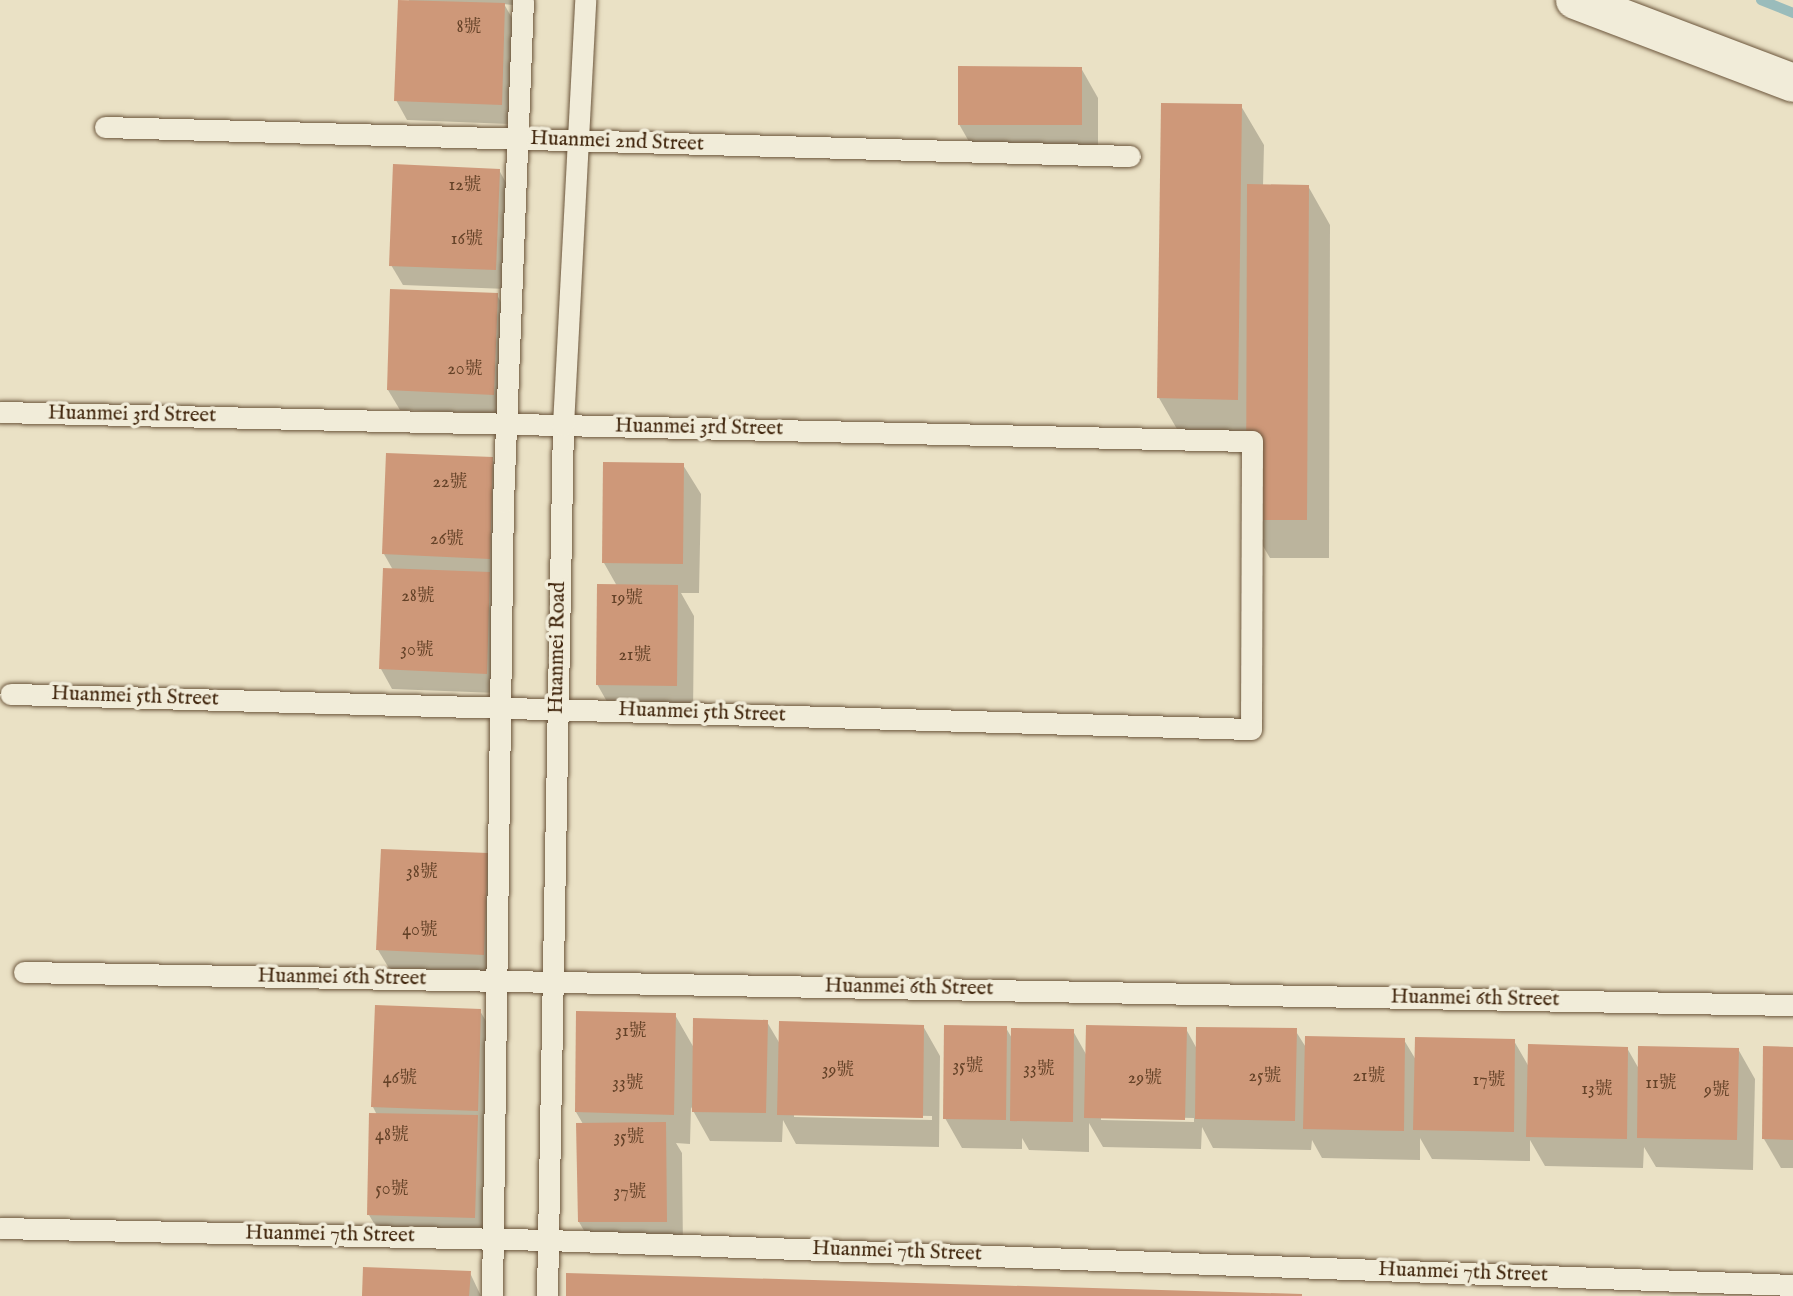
<!DOCTYPE html>
<meta charset="utf-8">
<style>
body{margin:0}
#map{position:relative;width:1793px;height:1296px;overflow:hidden;background:#eae1c5;font-family:"IM FELL English","Noto Serif TC",serif}
div>[style]{position:absolute}
[style*='--x']{left:calc(var(--x)*1px);top:calc(var(--y)*1px);width:calc(var(--w)*1px);rotate:calc(var(--a)*1deg)}
.shadow>*{inset:0;background:#0003}
.stream>*{height:10px;margin:-5px;padding:0 5px;transform-origin:5px;border-radius:5px;background:#9abcbb}
.building>*{inset:0;background:#ce9879}
.roads{filter:drop-shadow(0 0 2px #6b553b) drop-shadow(0 0 2px #6b553b)}
.lane>*{height:21px;margin:-10.5px;padding:0 10.5px;transform-origin:10.5px;border-radius:10.5px;background:#f1ecd9}
.secondary>*{height:38px;margin:-19px;padding:0 19px;transform-origin:19px;border-radius:19px;background:#f1ecd9}
span{translate:-50% -50%;white-space:nowrap;text-align:center;line-height:1.15;-webkit-text-stroke:7px #f1ecd9;paint-order:stroke}
.number-label{font-size:18px;color:#644228}
.number-label span{-webkit-text-stroke-width:0}
.street-label{font-size:21px;color:#41260d}
</style>
<div id="map">
<div class="shadow">
<div style="clip-path:polygon(513px 0,513px 5px,504px 4px,516px 25px,512px 124px,407px 120px,396px 100px,409px 0)"></div>
<div style="clip-path:polygon(1081px 68px,1098px 98px,1098px 154px,976px 154px,959px 124px)"></div>
<div style="clip-path:polygon(1241px 106px,1264px 145px,1263px 186px,1308px 186px,1330px 225px,1329px 558px,1270px 558px,1247px 519px,1248px 438px,1181px 436px,1159px 398px)"></div>
<div style="clip-path:polygon(499px 170px,510px 190px,507px 289px,403px 285px,391px 265px)"></div>
<div style="clip-path:polygon(497px 295px,508px 315px,504px 414px,400px 410px,388px 390px)"></div>
<div style="clip-path:polygon(492px 459px,504px 479px,497px 693px,392px 689px,381px 669px,393px 570px,384px 554px)"></div>
<div style="clip-path:polygon(683px 465px,701px 494px,699px 593px,681px 593px,694px 616px,693px 715px,614px 714px,597px 684px,617px 586px,604px 563px)"></div>
<div style="clip-path:polygon(487px 855px,498px 875px,495px 974px,390px 970px,378px 950px)"></div>
<div style="clip-path:polygon(480px 1011px,492px 1031px,486px 1237px,381px 1235px,369px 1215px,377px 1115px,373px 1107px)"></div>
<div style="clip-path:polygon(evenodd,675px 1015px,694px 1048px,767px 1022px,780px 1044px,923px 1026px,940px 1056px,939px 1147px,796px 1144px,783px 1120px,782px 1142px,710px 1141px,691px 1107px,690px 1144px,676px 1143px,682px 1153px,683px 1251px,596px 1251px,579px 1222px,583px 1124px,576px 1112px,675px 1015px,794px 1113px,932px 1116px,932px 1120px,794px 1117px,794px 1113px)"></div>
<div style="clip-path:polygon(evenodd,1006px 1028px,1013px 1040px,1073px 1031px,1087px 1056px,1186px 1029px,1197px 1049px,1295px 1030px,1307px 1049px,1404px 1040px,1416px 1060px,1514px 1041px,1529px 1067px,1627px 1048px,1639px 1069px,1738px 1049px,1755px 1079px,1753px 1170px,1656px 1167px,1644px 1147px,1643px 1168px,1545px 1166px,1530px 1140px,1530px 1161px,1432px 1159px,1420px 1138px,1420px 1160px,1322px 1158px,1312px 1140px,1311px 1150px,1213px 1148px,1202px 1127px,1201px 1149px,1103px 1147px,1089px 1123px,1089px 1152px,1029px 1150px,1022px 1138px,1022px 1149px,962px 1148px,945px 1118px,1006px 1028px,1101px 1116px,1194px 1118px,1194px 1122px,1101px 1120px,1101px 1116px)"></div>
<div style="clip-path:polygon(1793px 1049px,1793px 1168px,1781px 1168px,1764px 1139px)"></div>
<div style="clip-path:polygon(470px 1273px,481px 1296px,364px 1296px)"></div>
</div>
<div class="stream">
<div style="--x:1761;--y:0;--w:35;--a:22"></div>
</div>
<div class="building">
<div style="clip-path:polygon(398px 0,505px 3px,502px 105px,394px 101px)"></div>
<div style="clip-path:polygon(958px 66px,1082px 67px,1082px 125px,958px 125px)"></div>
<div style="clip-path:polygon(1161px 103px,1242px 104px,1238px 400px,1157px 398px)"></div>
<div style="clip-path:polygon(393px 164px,500px 169px,496px 270px,389px 266px)"></div>
<div style="clip-path:polygon(1247px 184px,1309px 185px,1307px 520px,1246px 520px)"></div>
<div style="clip-path:polygon(390px 289px,498px 293px,494px 395px,387px 390px)"></div>
<div style="clip-path:polygon(386px 453px,493px 457px,490px 559px,382px 554px)"></div>
<div style="clip-path:polygon(603px 462px,684px 463px,683px 564px,602px 563px)"></div>
<div style="clip-path:polygon(383px 568px,490px 572px,487px 674px,379px 669px)"></div>
<div style="clip-path:polygon(597px 584px,678px 585px,677px 686px,596px 685px)"></div>
<div style="clip-path:polygon(381px 849px,488px 853px,484px 955px,376px 950px)"></div>
<div style="clip-path:polygon(375px 1005px,481px 1009px,478px 1111px,371px 1107px)"></div>
<div style="clip-path:polygon(576px 1011px,676px 1013px,674px 1115px,575px 1112px)"></div>
<div style="clip-path:polygon(693px 1018px,768px 1020px,766px 1113px,692px 1112px)"></div>
<div style="clip-path:polygon(779px 1021px,924px 1025px,923px 1118px,777px 1115px)"></div>
<div style="clip-path:polygon(944px 1025px,1007px 1026px,1006px 1120px,943px 1119px)"></div>
<div style="clip-path:polygon(1086px 1025px,1187px 1027px,1185px 1120px,1084px 1118px)"></div>
<div style="clip-path:polygon(1196px 1027px,1297px 1028px,1295px 1121px,1195px 1119px)"></div>
<div style="clip-path:polygon(1011px 1028px,1074px 1029px,1073px 1122px,1010px 1121px)"></div>
<div style="clip-path:polygon(1305px 1036px,1405px 1038px,1404px 1131px,1303px 1129px)"></div>
<div style="clip-path:polygon(1415px 1037px,1515px 1039px,1514px 1132px,1413px 1130px)"></div>
<div style="clip-path:polygon(1528px 1044px,1628px 1047px,1627px 1139px,1526px 1137px)"></div>
<div style="clip-path:polygon(1638px 1046px,1739px 1048px,1737px 1140px,1637px 1138px)"></div>
<div style="clip-path:polygon(1763px 1046px,1793px 1047px,1793px 1140px,1762px 1139px)"></div>
<div style="clip-path:polygon(369px 1113px,478px 1115px,475px 1218px,367px 1215px)"></div>
<div style="clip-path:polygon(666px 1122px,667px 1222px,578px 1222px,576px 1123px)"></div>
<div style="clip-path:polygon(363px 1267px,471px 1271px,469px 1296px,362px 1296px)"></div>
<div style="clip-path:polygon(566px 1273px,1302px 1294px,1302px 1296px,566px 1296px)"></div>
</div>
<div class="roads">
<div class="lane">
<div style="--x:105;--y:127;--w:1025;--a:1.62"></div>
<div style="--x:0;--y:412;--w:1252;--a:1.33"></div>
<div style="--x:1252;--y:441;--w:288;--a:90.2"></div>
<div style="--x:1251;--y:729;--w:1241;--a:-178.38"></div>
<div style="--x:24;--y:972;--w:1769;--a:1.07"></div>
<div style="--x:0;--y:1228;--w:548;--a:1.25"></div>
<div style="--x:548;--y:1240;--w:1246;--a:2.07"></div>
<div style="--x:492;--y:1296;--w:794;--a:-89.21"></div>
<div style="--x:503;--y:502;--w:502;--a:-87.72"></div>
<div style="--x:547;--y:1296;--w:871;--a:-88.95"></div>
<div style="--x:563;--y:425;--w:426;--a:-87"></div>
</div>
<div class="secondary">
<div style="--x:1575;--y:0;--w:233;--a:20.8"></div>
</div>
</div>
<div class="number-label">
<span style="left:469px;top:28px">8號</span>
<span style="left:465px;top:186px">12號</span>
<span style="left:467px;top:240px">16號</span>
<span style="left:465px;top:370px">20號</span>
<span style="left:450px;top:483px">22號</span>
<span style="left:447px;top:540px">26號</span>
<span style="left:418px;top:597px">28號</span>
<span style="left:627px;top:599px">19號</span>
<span style="left:417px;top:651px">30號</span>
<span style="left:635px;top:656px">21號</span>
<span style="left:422px;top:873px">38號</span>
<span style="left:420px;top:931px">40號</span>
<span style="left:631px;top:1032px">31號</span>
<span style="left:968px;top:1067px">35號</span>
<span style="left:1039px;top:1070px">33號</span>
<span style="left:838px;top:1071px">39號</span>
<span style="left:1265px;top:1077px">25號</span>
<span style="left:1369px;top:1077px">21號</span>
<span style="left:400px;top:1079px">46號</span>
<span style="left:1145px;top:1079px">29號</span>
<span style="left:1489px;top:1081px">17號</span>
<span style="left:628px;top:1084px">33號</span>
<span style="left:1661px;top:1084px">11號</span>
<span style="left:1597px;top:1090px">13號</span>
<span style="left:1717px;top:1091px">9號</span>
<span style="left:392px;top:1136px">48號</span>
<span style="left:629px;top:1138px">35號</span>
<span style="left:392px;top:1190px">50號</span>
<span style="left:630px;top:1193px">37號</span>
</div>
<div class="street-label">
<span style="left:617px;top:142px;rotate:2deg">Huanmei 2nd Street</span>
<span style="left:132px;top:415px;rotate:1deg">Huanmei 3rd Street</span>
<span style="left:699px;top:428px;rotate:1deg">Huanmei 3rd Street</span>
<span style="left:558px;top:648px;rotate:-89deg">Huanmei Road</span>
<span style="left:135px;top:697px;rotate:2deg">Huanmei 5th Street</span>
<span style="left:702px;top:713px;rotate:2deg">Huanmei 5th Street</span>
<span style="left:342px;top:978px;rotate:1deg">Huanmei 6th Street</span>
<span style="left:909px;top:988px;rotate:1deg">Huanmei 6th Street</span>
<span style="left:1475px;top:999px;rotate:1deg">Huanmei 6th Street</span>
<span style="left:330px;top:1235px;rotate:1deg">Huanmei 7th Street</span>
<span style="left:897px;top:1252px;rotate:2deg">Huanmei 7th Street</span>
<span style="left:1463px;top:1273px;rotate:2deg">Huanmei 7th Street</span>
</div>
</div>
